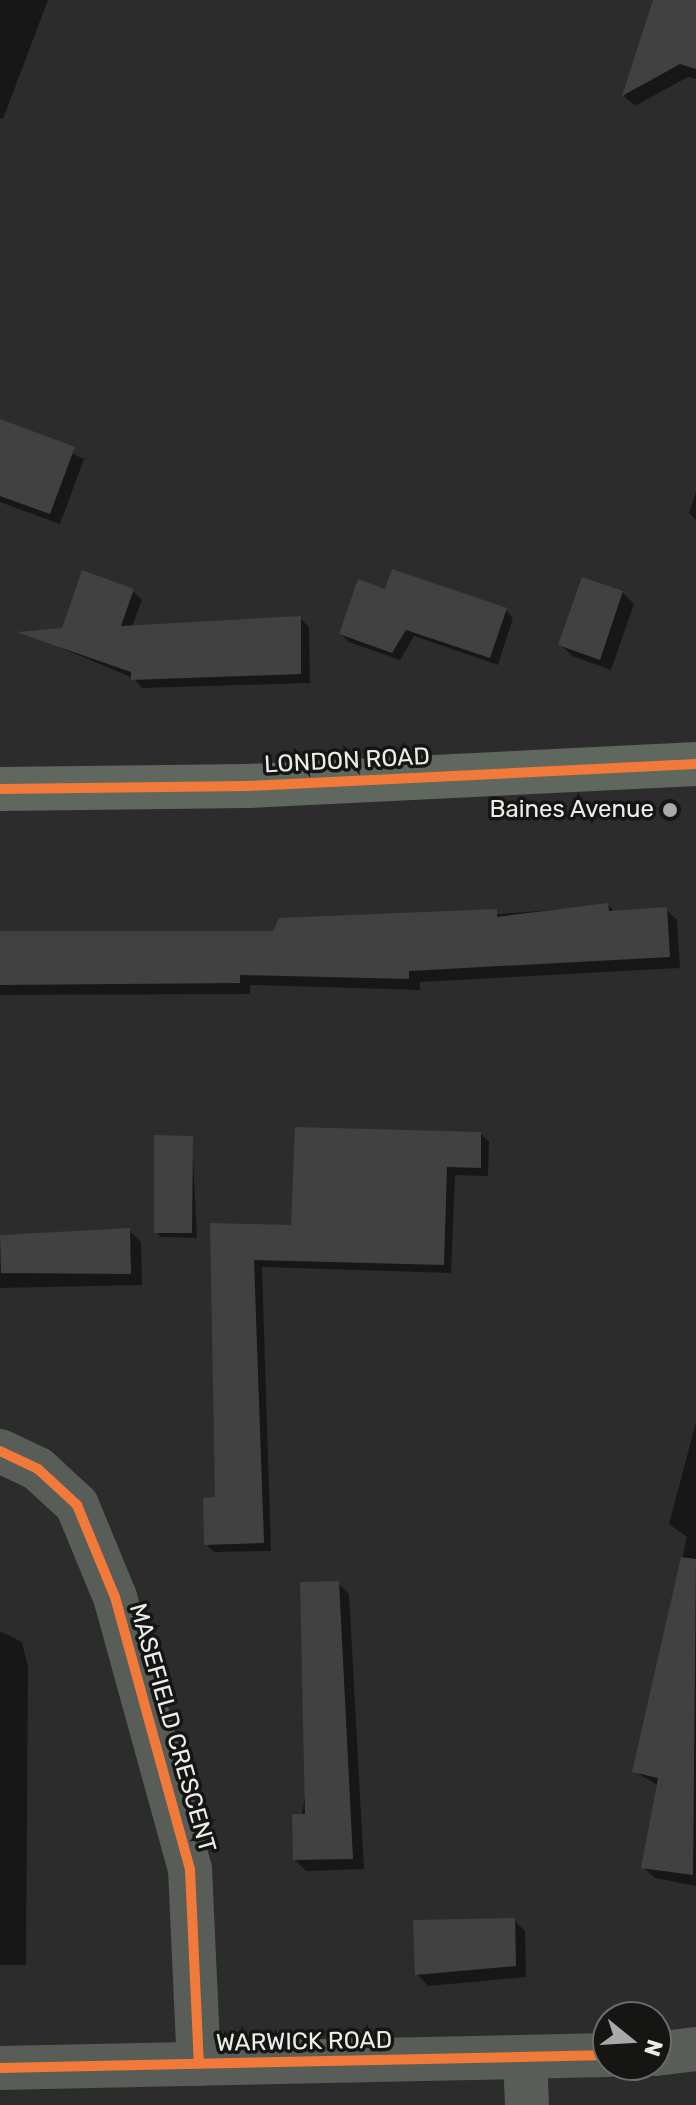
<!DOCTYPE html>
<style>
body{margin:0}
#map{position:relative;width:696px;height:2105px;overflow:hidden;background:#2c2c2c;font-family:Rubik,sans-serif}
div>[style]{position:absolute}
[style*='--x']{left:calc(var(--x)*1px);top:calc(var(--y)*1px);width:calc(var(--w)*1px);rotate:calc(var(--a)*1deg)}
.shadow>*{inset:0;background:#0007}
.building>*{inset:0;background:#414141}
.minor>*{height:44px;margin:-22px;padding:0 22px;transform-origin:22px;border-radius:22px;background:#585d57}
.major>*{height:44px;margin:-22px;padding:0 22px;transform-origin:22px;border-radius:22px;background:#60675f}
.cycleway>*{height:10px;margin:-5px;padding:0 5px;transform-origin:5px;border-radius:5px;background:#f17a3a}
.dots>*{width:22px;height:22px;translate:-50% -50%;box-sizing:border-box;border:4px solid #151514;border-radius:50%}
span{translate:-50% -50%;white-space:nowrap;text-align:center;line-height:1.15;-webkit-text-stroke:7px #151514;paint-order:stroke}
.street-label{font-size:24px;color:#ebedeb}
.poi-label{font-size:24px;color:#ebedeb}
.right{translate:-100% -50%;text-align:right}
.north{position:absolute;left:592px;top:2001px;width:80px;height:80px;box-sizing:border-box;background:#151514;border:2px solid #6b6b6a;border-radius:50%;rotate:108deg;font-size:22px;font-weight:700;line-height:32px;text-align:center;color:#ebedeb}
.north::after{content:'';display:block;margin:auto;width:28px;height:36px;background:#a8a9a8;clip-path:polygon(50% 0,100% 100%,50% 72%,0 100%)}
</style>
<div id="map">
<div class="shadow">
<div style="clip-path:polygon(0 0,48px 0,3px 119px,0 118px)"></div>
<div style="clip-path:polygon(656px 0,696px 4px,696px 79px,688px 77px,635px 106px,624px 96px)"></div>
<div style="clip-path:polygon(0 421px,84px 459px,60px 524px,0 502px)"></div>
<div style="clip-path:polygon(696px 491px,696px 520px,689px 513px)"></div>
<div style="clip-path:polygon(133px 591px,142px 600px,132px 627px,300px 618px,309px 627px,310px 683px,142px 688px,133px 678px,21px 631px,63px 630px)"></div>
<div style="clip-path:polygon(386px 591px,506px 610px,513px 618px,498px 665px,414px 636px,400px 660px,349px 642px,341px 634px)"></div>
<div style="clip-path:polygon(622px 592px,634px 604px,611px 670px,572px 656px,561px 645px)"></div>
<div style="clip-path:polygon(608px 905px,615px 912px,666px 909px,677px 920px,680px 968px,420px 982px,420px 990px,250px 985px,250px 994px,0 995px,0 931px,274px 933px)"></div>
<div style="clip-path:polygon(481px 1134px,489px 1142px,488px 1176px,455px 1175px,451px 1273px,262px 1267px,271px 1551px,214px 1552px,206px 1544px,217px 1499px,212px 1225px,293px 1227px)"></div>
<div style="clip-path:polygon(192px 1138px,197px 1238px,161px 1237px,156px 1232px)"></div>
<div style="clip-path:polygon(129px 1230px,141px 1242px,142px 1285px,0 1288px,0 1235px)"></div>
<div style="clip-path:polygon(696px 1422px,696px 1886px,655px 1878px,643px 1867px,659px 1786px,634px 1771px,687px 1537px,669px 1524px)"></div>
<div style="clip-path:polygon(338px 1583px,349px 1594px,364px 1869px,306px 1871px,295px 1860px)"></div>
<div style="clip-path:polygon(0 1631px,22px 1642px,28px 1667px,26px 1965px,0 1965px)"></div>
<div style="clip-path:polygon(514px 1920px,525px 1931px,526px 1977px,428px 1986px,417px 1974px)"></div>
</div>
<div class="building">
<div style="clip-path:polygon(653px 0,696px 0,696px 69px,680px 64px,622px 96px)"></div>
<div style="clip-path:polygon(0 419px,75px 447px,50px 514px,0 496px)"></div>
<div style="clip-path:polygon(392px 569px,507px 608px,490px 658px,406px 630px,392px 653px,339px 634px,358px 579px,385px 589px)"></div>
<div style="clip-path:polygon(82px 570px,134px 589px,121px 626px,301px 616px,301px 674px,131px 680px,131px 672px,16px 632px,62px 628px)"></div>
<div style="clip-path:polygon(582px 577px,623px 591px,600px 660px,558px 645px)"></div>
<div style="clip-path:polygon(608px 903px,609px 911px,667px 907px,670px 957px,409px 971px,409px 979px,240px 975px,240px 983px,0 985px,0 931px,273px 931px,279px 918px,497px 909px,497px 917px)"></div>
<div style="clip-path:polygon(295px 1127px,481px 1132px,481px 1168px,447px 1167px,444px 1265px,254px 1260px,264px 1543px,204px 1545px,203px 1498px,215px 1497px,210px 1223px,291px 1225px)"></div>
<div style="clip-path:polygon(154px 1135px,193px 1136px,192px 1233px,154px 1233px)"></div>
<div style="clip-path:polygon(130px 1228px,131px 1274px,1px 1273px,0 1235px)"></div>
<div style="clip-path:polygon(681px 1557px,696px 1559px,693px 1875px,641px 1868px,658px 1778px,632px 1772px)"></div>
<div style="clip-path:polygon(339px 1581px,353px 1859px,293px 1860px,292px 1814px,305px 1814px,300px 1582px)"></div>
<div style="clip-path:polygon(515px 1918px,516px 1966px,415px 1975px,413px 1920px)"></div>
</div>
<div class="minor">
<div style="--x:0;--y:1451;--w:42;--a:25.3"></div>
<div style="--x:38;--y:1469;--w:53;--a:42.7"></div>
<div style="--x:77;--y:1505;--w:100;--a:67.6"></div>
<div style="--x:115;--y:1597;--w:282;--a:74.6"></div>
<div style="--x:190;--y:1869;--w:195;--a:87.4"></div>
<div style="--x:656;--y:2054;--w:40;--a:-7.1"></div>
<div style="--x:525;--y:2058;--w:47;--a:87.6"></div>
<div style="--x:0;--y:2068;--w:608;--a:-1.22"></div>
</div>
<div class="major">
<div style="--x:0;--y:789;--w:248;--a:-0.7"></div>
<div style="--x:248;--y:786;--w:449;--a:-2.8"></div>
</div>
<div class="cycleway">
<div style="--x:0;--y:789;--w:248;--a:-0.7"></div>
<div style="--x:248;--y:786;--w:449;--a:-2.8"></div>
<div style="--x:0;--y:1451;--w:42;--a:25.3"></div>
<div style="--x:38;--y:1469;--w:53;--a:42.7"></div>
<div style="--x:77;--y:1505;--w:100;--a:67.6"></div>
<div style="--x:115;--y:1597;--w:282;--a:74.6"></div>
<div style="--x:190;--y:1869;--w:195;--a:87.4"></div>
<div style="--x:0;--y:2068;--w:608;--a:-1.22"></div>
</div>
<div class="dots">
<div style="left:670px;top:810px;background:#a8a9a8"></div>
</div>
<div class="street-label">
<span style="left:347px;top:761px;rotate:-3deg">LONDON ROAD</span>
<span style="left:172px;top:1728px;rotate:74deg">MASEFIELD CRESCENT</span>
<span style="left:304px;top:2042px;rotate:-1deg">WARWICK ROAD</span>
</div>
<div class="poi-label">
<span class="right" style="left:654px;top:810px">Baines Avenue</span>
</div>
<div class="north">N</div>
</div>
